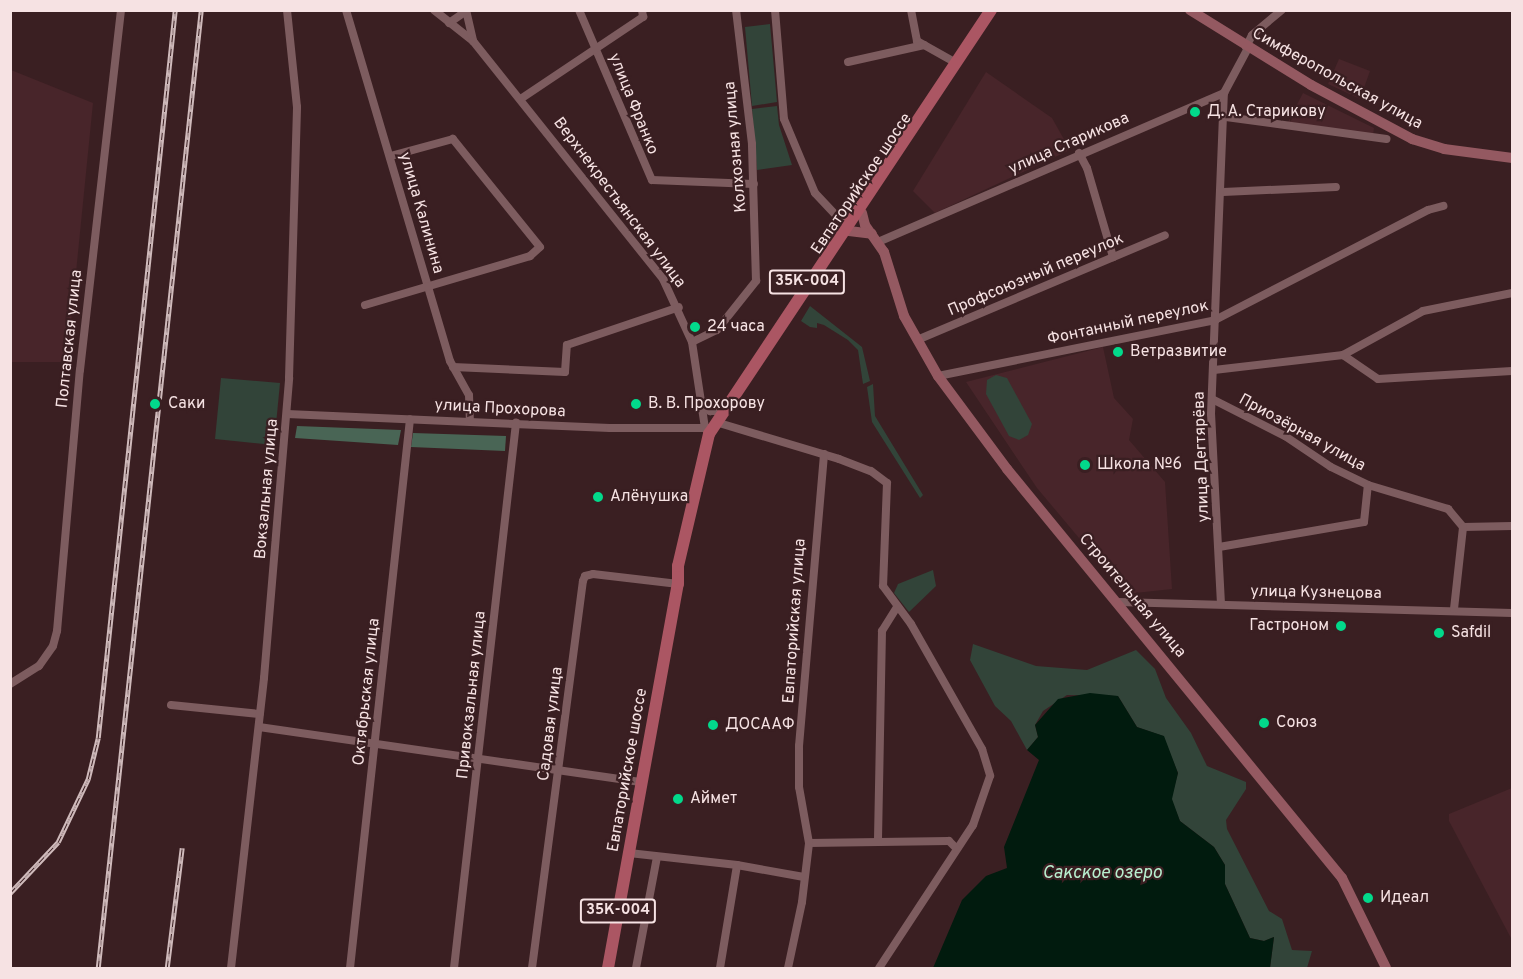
<!DOCTYPE html>
<meta charset="utf-8">
<style>
body{margin:0}
#map{position:relative;width:1523px;height:979px;overflow:hidden;background:#3a1f22;font-family:Overpass,sans-serif}
div>[style]{position:absolute}
[style*='--x']{left:calc(var(--x)*1px);top:calc(var(--y)*1px);width:calc(var(--w)*1px);rotate:calc(var(--a)*1deg)}
.built>*{inset:0;background:#48252a}
.green>*{inset:0;background:#324439}
.forest>*{inset:0;background:#496555}
.water>*{inset:0;background:#011b0e}
.street>*{height:8px;margin:-4px;padding:0 4px;transform-origin:4px;border-radius:4px;background:#7d5c5f}
.secondary>*{height:10px;margin:-5px;padding:0 5px;transform-origin:5px;border-radius:5px;background:#945961}
.primary>*{height:12px;margin:-6px;padding:0 6px;transform-origin:6px;border-radius:6px;background:#ab5663}
.rail>*{height:4.5px;margin-top:-2.25px;transform-origin:0;background:repeating-linear-gradient(90deg,#3a1f22 0 7px,#cfbabb 0 14px);box-sizing:border-box;border-block:2px solid #cfbabb}
.dots>*{width:16px;height:16px;translate:-50% -50%;box-sizing:border-box;border:3px solid #3a1f22;border-radius:50%}
span{translate:-50% -50%;white-space:nowrap;text-align:center;line-height:1.15;-webkit-text-stroke:4.5px #3a1f22;paint-order:stroke}
.shield-label span{padding:2px 4px;background:#3a1f22;border:2px solid;border-radius:4px;-webkit-text-stroke-width:0}
.shield-label{font-size:15px;color:#f6e2e3;font-weight:700}
.street-label{font-size:16px;color:#f6e2e3}
.poi-label{font-size:16px;color:#f6e2e3}
.left{translate:0 -50%;text-align:left}
.right{translate:-100% -50%;text-align:right}
.water-label{font-size:18px;color:#b8f0cf;font-style:italic}
.frame{position:absolute;inset:0;border:12px solid #f6e2e3;pointer-events:none}
</style>
<div id="map">
<div class="built">
<div style="clip-path:polygon(1339px 59px,1370px 71px,1360px 99px,1328px 84px)"></div>
<div style="clip-path:polygon(11px 70px,93px 103px,67px 362px,11px 362px)"></div>
<div style="clip-path:polygon(986px 72px,1052px 118px,1070px 150px,935px 213px,913px 191px)"></div>
<div style="clip-path:polygon(1303px 93px,1374px 128px,1373px 135px,1288px 122px)"></div>
<div style="clip-path:polygon(1103px 347px,1114px 398px,1133px 419px,1129px 440px,1165px 482px,1172px 589px,1126px 594px,1037px 488px,966px 382px)"></div>
<div style="clip-path:polygon(1512px 788px,1512px 940px,1449px 821px,1449px 814px)"></div>
</div>
<div class="green">
<div style="clip-path:polygon(770px 24px,777px 102px,752px 106px,745px 27px)"></div>
<div style="clip-path:polygon(777px 106px,779px 125px,792px 165px,757px 170px,752px 109px)"></div>
<div style="clip-path:polygon(810px 306px,862px 347px,870px 381px,863px 384px,858px 350px,848px 340px,824px 325px,817px 323px,817px 328px,810px 327px,801px 321px)"></div>
<div style="clip-path:polygon(996px 375px,1007px 378px,1032px 424px,1028px 435px,1019px 440px,1009px 436px,986px 394px,987px 380px)"></div>
<div style="clip-path:polygon(221px 378px,280px 383px,274px 445px,215px 439px)"></div>
<div style="clip-path:polygon(873px 384px,875px 416px,923px 495px,920px 498px,872px 422px,867px 387px)"></div>
<div style="clip-path:polygon(933px 570px,936px 586px,909px 612px,894px 593px,898px 584px)"></div>
<div style="clip-path:polygon(973px 644px,1036px 666px,1087px 670px,1136px 650px,1155px 669px,1166px 698px,1191px 733px,1207px 766px,1246px 782px,1246px 789px,1226px 820px,1227px 829px,1269px 911px,1282px 919px,1292px 950px,1312px 951px,1307px 968px,1270px 968px,1274px 937px,1264px 941px,1250px 938px,1225px 884px,1225px 865px,1214px 847px,1180px 821px,1171px 799px,1178px 773px,1163px 736px,1137px 727px,1118px 696px,1067px 695px,1043px 711px,1035px 725px,1038px 737px,1027px 750px,1011px 721px,995px 706px,970px 660px)"></div>
</div>
<div class="forest">
<div style="clip-path:polygon(297px 426px,401px 430px,398px 445px,295px 438px)"></div>
<div style="clip-path:polygon(413px 433px,506px 436px,505px 451px,411px 447px)"></div>
</div>
<div class="water">
<div style="clip-path:polygon(1090px 693px,1118px 696px,1137px 727px,1164px 736px,1178px 773px,1172px 799px,1180px 821px,1214px 847px,1225px 865px,1225px 884px,1250px 938px,1264px 941px,1274px 937px,1270px 968px,933px 968px,962px 900px,986px 876px,1007px 868px,1004px 847px,1039px 760px,1027px 750px,1038px 737px,1035px 725px,1058px 699px)"></div>
</div>
<div class="street">
<div style="--x:346;--y:10;--w:366;--a:73.5"></div>
<div style="--x:450;--y:361;--w:39;--a:61"></div>
<div style="--x:469;--y:395;--w:26;--a:88"></div>
<div style="--x:434;--y:10;--w:50;--a:38.5"></div>
<div style="--x:466;--y:10;--w:32;--a:77"></div>
<div style="--x:473;--y:41;--w:305;--a:51.4"></div>
<div style="--x:663;--y:279;--w:69;--a:65.3"></div>
<div style="--x:692;--y:342;--w:87;--a:81.4"></div>
<div style="--x:579;--y:10;--w:185;--a:66.8"></div>
<div style="--x:652;--y:180;--w:102;--a:2.2"></div>
<div style="--x:775;--y:10;--w:109;--a:85.3"></div>
<div style="--x:784;--y:119;--w:80;--a:67.3"></div>
<div style="--x:815;--y:193;--w:44;--a:46.8"></div>
<div style="--x:911;--y:10;--w:32;--a:79"></div>
<div style="--x:917;--y:41;--w:45;--a:29.4"></div>
<div style="--x:449;--y:23;--w:21;--a:-35"></div>
<div style="--x:1246;--y:47;--w:13;--a:-63"></div>
<div style="--x:1252;--y:35;--w:39;--a:-40"></div>
<div style="--x:848;--y:62;--w:78;--a:-12.6"></div>
<div style="--x:522;--y:98;--w:146;--a:-33.8"></div>
<div style="--x:643;--y:17;--w:7;--a:-98"></div>
<div style="--x:1226;--y:117;--w:162;--a:7.8"></div>
<div style="--x:1079;--y:153;--w:17;--a:62"></div>
<div style="--x:1087;--y:168;--w:93;--a:73.7"></div>
<div style="--x:1223;--y:192;--w:113;--a:-2.5"></div>
<div style="--x:878;--y:242;--w:377;--a:-23.3"></div>
<div style="--x:1224;--y:93;--w:51;--a:-61.9"></div>
<div style="--x:365;--y:305;--w:172;--a:-16.5"></div>
<div style="--x:530;--y:256;--w:13;--a:-42"></div>
<div style="--x:540;--y:247;--w:139;--a:-128.9"></div>
<div style="--x:453;--y:139;--w:64;--a:164.7"></div>
<div style="--x:917;--y:340;--w:269;--a:-22.9"></div>
<div style="--x:692;--y:342;--w:28;--a:-26"></div>
<div style="--x:717;--y:330;--w:63;--a:-51.5"></div>
<div style="--x:756;--y:281;--w:137;--a:-91.7"></div>
<div style="--x:752;--y:144;--w:135;--a:-96.8"></div>
<div style="--x:1343;--y:355;--w:42;--a:34.4"></div>
<div style="--x:1378;--y:379;--w:134;--a:-3.4"></div>
<div style="--x:453;--y:367;--w:112;--a:2.6"></div>
<div style="--x:565;--y:372;--w:27;--a:-86"></div>
<div style="--x:567;--y:345;--w:118;--a:-18.7"></div>
<div style="--x:1214;--y:370;--w:130;--a:-6.6"></div>
<div style="--x:1343;--y:355;--w:91;--a:-28.8"></div>
<div style="--x:1423;--y:311;--w:91;--a:-11.4"></div>
<div style="--x:938;--y:376;--w:283;--a:-11.4"></div>
<div style="--x:1215;--y:320;--w:240;--a:-27.3"></div>
<div style="--x:1428;--y:210;--w:16;--a:-15"></div>
<div style="--x:1212;--y:399;--w:82;--a:26.9"></div>
<div style="--x:1285;--y:436;--w:55;--a:34"></div>
<div style="--x:1331;--y:467;--w:41;--a:25.9"></div>
<div style="--x:1368;--y:485;--w:84;--a:16.7"></div>
<div style="--x:1448;--y:509;--w:23;--a:50"></div>
<div style="--x:700;--y:403;--w:13;--a:39"></div>
<div style="--x:710;--y:411;--w:12;--a:0"></div>
<div style="--x:287;--y:414;--w:323;--a:2.5"></div>
<div style="--x:610;--y:428;--w:100;--a:0"></div>
<div style="--x:719;--y:423;--w:125;--a:16.7"></div>
<div style="--x:839;--y:459;--w:34;--a:21"></div>
<div style="--x:871;--y:471;--w:20;--a:37"></div>
<div style="--x:887;--y:483;--w:103;--a:92.2"></div>
<div style="--x:883;--y:586;--w:47;--a:53.6"></div>
<div style="--x:911;--y:624;--w:144;--a:60.4"></div>
<div style="--x:982;--y:749;--w:28;--a:73"></div>
<div style="--x:990;--y:776;--w:52;--a:109.1"></div>
<div style="--x:973;--y:825;--w:171;--a:123.3"></div>
<div style="--x:1463;--y:527;--w:49;--a:-1.2"></div>
<div style="--x:1219;--y:547;--w:147;--a:-9.8"></div>
<div style="--x:1364;--y:522;--w:37;--a:-84"></div>
<div style="--x:1118;--y:602;--w:394;--a:1.6"></div>
<div style="--x:1221;--y:604;--w:190;--a:-93"></div>
<div style="--x:1211;--y:414;--w:321;--a:-87.7"></div>
<div style="--x:1454;--y:609;--w:82;--a:-83.7"></div>
<div style="--x:10;--y:684;--w:34;--a:-32"></div>
<div style="--x:39;--y:666;--w:24;--a:-55"></div>
<div style="--x:53;--y:646;--w:16;--a:-75"></div>
<div style="--x:57;--y:631;--w:262;--a:-85"></div>
<div style="--x:80;--y:370;--w:362;--a:-83.5"></div>
<div style="--x:171;--y:705;--w:89;--a:5.8"></div>
<div style="--x:259;--y:727;--w:387;--a:8.2"></div>
<div style="--x:878;--y:839;--w:208;--a:-88.9"></div>
<div style="--x:882;--y:631;--w:28;--a:-58"></div>
<div style="--x:809;--y:843;--w:140;--a:-0.8"></div>
<div style="--x:949;--y:841;--w:11;--a:45"></div>
<div style="--x:629;--y:853;--w:109;--a:6.3"></div>
<div style="--x:737;--y:865;--w:68;--a:10.2"></div>
<div style="--x:231;--y:968;--w:292;--a:-83.5"></div>
<div style="--x:264;--y:678;--w:301;--a:-85.2"></div>
<div style="--x:289;--y:378;--w:271;--a:-88.3"></div>
<div style="--x:297;--y:107;--w:98;--a:-95.9"></div>
<div style="--x:350;--y:968;--w:552;--a:-83.76"></div>
<div style="--x:454;--y:968;--w:549;--a:-83.51"></div>
<div style="--x:532;--y:968;--w:390;--a:-82.5"></div>
<div style="--x:583;--y:581;--w:5;--a:-68"></div>
<div style="--x:585;--y:576;--w:8;--a:-14"></div>
<div style="--x:593;--y:574;--w:86;--a:6.7"></div>
<div style="--x:636;--y:968;--w:113;--a:-79.3"></div>
<div style="--x:720;--y:968;--w:104;--a:-80.6"></div>
<div style="--x:788;--y:968;--w:67;--a:-78"></div>
<div style="--x:802;--y:902;--w:59;--a:-83.2"></div>
<div style="--x:809;--y:843;--w:57;--a:-100.1"></div>
<div style="--x:799;--y:787;--w:41;--a:-90"></div>
<div style="--x:799;--y:746;--w:293;--a:-85.1"></div>
</div>
<div class="secondary">
<div style="--x:1190;--y:10;--w:142;--a:31.8"></div>
<div style="--x:1311;--y:85;--w:115;--a:28.1"></div>
<div style="--x:1412;--y:139;--w:34;--a:17"></div>
<div style="--x:1444;--y:149;--w:69;--a:7.5"></div>
<div style="--x:862;--y:213;--w:12;--a:76"></div>
<div style="--x:865;--y:225;--w:33;--a:55"></div>
<div style="--x:884;--y:252;--w:67;--a:72.6"></div>
<div style="--x:904;--y:316;--w:69;--a:60.5"></div>
<div style="--x:938;--y:376;--w:116;--a:53.4"></div>
<div style="--x:1007;--y:469;--w:529;--a:50.68"></div>
<div style="--x:1342;--y:878;--w:100;--a:63.9"></div>
<div style="--x:849;--y:231;--w:23;--a:7"></div>
</div>
<div class="primary">
<div style="--x:608;--y:968;--w:390;--a:-79.7"></div>
<div style="--x:678;--y:584;--w:18;--a:-90"></div>
<div style="--x:678;--y:566;--w:136;--a:-76.8"></div>
<div style="--x:709;--y:434;--w:509;--a:-56.37"></div>
</div>
<div class="rail">
<div style="--x:10;--y:893;--w:70;--a:-46.7"></div>
<div style="--x:58;--y:842;--w:70;--a:-64.5"></div>
<div style="--x:88;--y:779;--w:42;--a:-76.3"></div>
<div style="--x:98;--y:738;--w:732;--a:-83.96"></div>
<div style="--x:98;--y:968;--w:964;--a:-83.86"></div>
<div style="--x:167;--y:968;--w:121;--a:-82.9"></div>
</div>
<div class="dots">
<div style="left:1195px;top:112px;background:#02d98b"></div>
<div style="left:695px;top:327px;background:#02d98b"></div>
<div style="left:1118px;top:352px;background:#02d98b"></div>
<div style="left:155px;top:404px;background:#02d98b"></div>
<div style="left:636px;top:404px;background:#02d98b"></div>
<div style="left:1085px;top:465px;background:#02d98b"></div>
<div style="left:598px;top:497px;background:#02d98b"></div>
<div style="left:1341px;top:626px;background:#02d98b"></div>
<div style="left:1439px;top:633px;background:#02d98b"></div>
<div style="left:1264px;top:723px;background:#02d98b"></div>
<div style="left:713px;top:725px;background:#02d98b"></div>
<div style="left:678px;top:799px;background:#02d98b"></div>
<div style="left:1368px;top:898px;background:#02d98b"></div>
</div>
<div class="shield-label">
<span style="left:807px;top:282px">35К-004</span>
<span style="left:618px;top:911px">35К-004</span>
</div>
<div class="street-label">
<span style="left:1337px;top:79px;rotate:29deg">Симферопольская улица</span>
<span style="left:633px;top:104px;rotate:68deg">улица Франко</span>
<span style="left:1069px;top:144px;rotate:-24deg">улица Старикова</span>
<span style="left:736px;top:147px;rotate:-95deg">Колхозная улица</span>
<span style="left:862px;top:184px;rotate:-56deg">Евпаторийское шоссе</span>
<span style="left:619px;top:203px;rotate:53deg">Верхнекрестьянская улица</span>
<span style="left:421px;top:213px;rotate:74deg">улица Калинина</span>
<span style="left:1036px;top:275px;rotate:-23deg">Профсоюзный переулок</span>
<span style="left:1128px;top:323px;rotate:-12deg">Фонтанный переулок</span>
<span style="left:70px;top:339px;rotate:-84deg">Полтавская улица</span>
<span style="left:500px;top:409px;rotate:3deg">улица Прохорова</span>
<span style="left:1302px;top:433px;rotate:29deg">Приозёрная улица</span>
<span style="left:1202px;top:457px;rotate:-92deg">улица Дегтярёва</span>
<span style="left:267px;top:489px;rotate:-85deg">Вокзальная улица</span>
<span style="left:1316px;top:593px;rotate:1deg">улица Кузнецова</span>
<span style="left:1132px;top:596px;rotate:50deg">Строительная улица</span>
<span style="left:795px;top:621px;rotate:-86deg">Евпаторийская улица</span>
<span style="left:367px;top:692px;rotate:-84deg">Октябрьская улица</span>
<span style="left:472px;top:695px;rotate:-84deg">Привокзальная улица</span>
<span style="left:551px;top:724px;rotate:-83deg">Садовая улица</span>
<span style="left:628px;top:770px;rotate:-80deg">Евпаторийское шоссе</span>
</div>
<div class="poi-label">
<span class="left" style="left:1207px;top:112px">Д. А. Старикову</span>
<span class="left" style="left:707px;top:327px">24 часа</span>
<span class="left" style="left:1130px;top:352px">Ветразвитие</span>
<span class="left" style="left:168px;top:404px">Саки</span>
<span class="left" style="left:648px;top:404px">В. В. Прохорову</span>
<span class="left" style="left:1097px;top:465px">Школа №6</span>
<span class="left" style="left:610px;top:497px">Алёнушка</span>
<span class="right" style="left:1329px;top:626px">Гастроном</span>
<span class="left" style="left:1451px;top:633px">Safdil</span>
<span class="left" style="left:1276px;top:723px">Союз</span>
<span class="left" style="left:725px;top:725px">ДОСААФ</span>
<span class="left" style="left:690px;top:799px">Аймет</span>
<span class="left" style="left:1380px;top:898px">Идеал</span>
</div>
<div class="water-label">
<span style="left:1102px;top:874px">Сакское озеро</span>
</div>
<div class="frame"></div>
</div>
